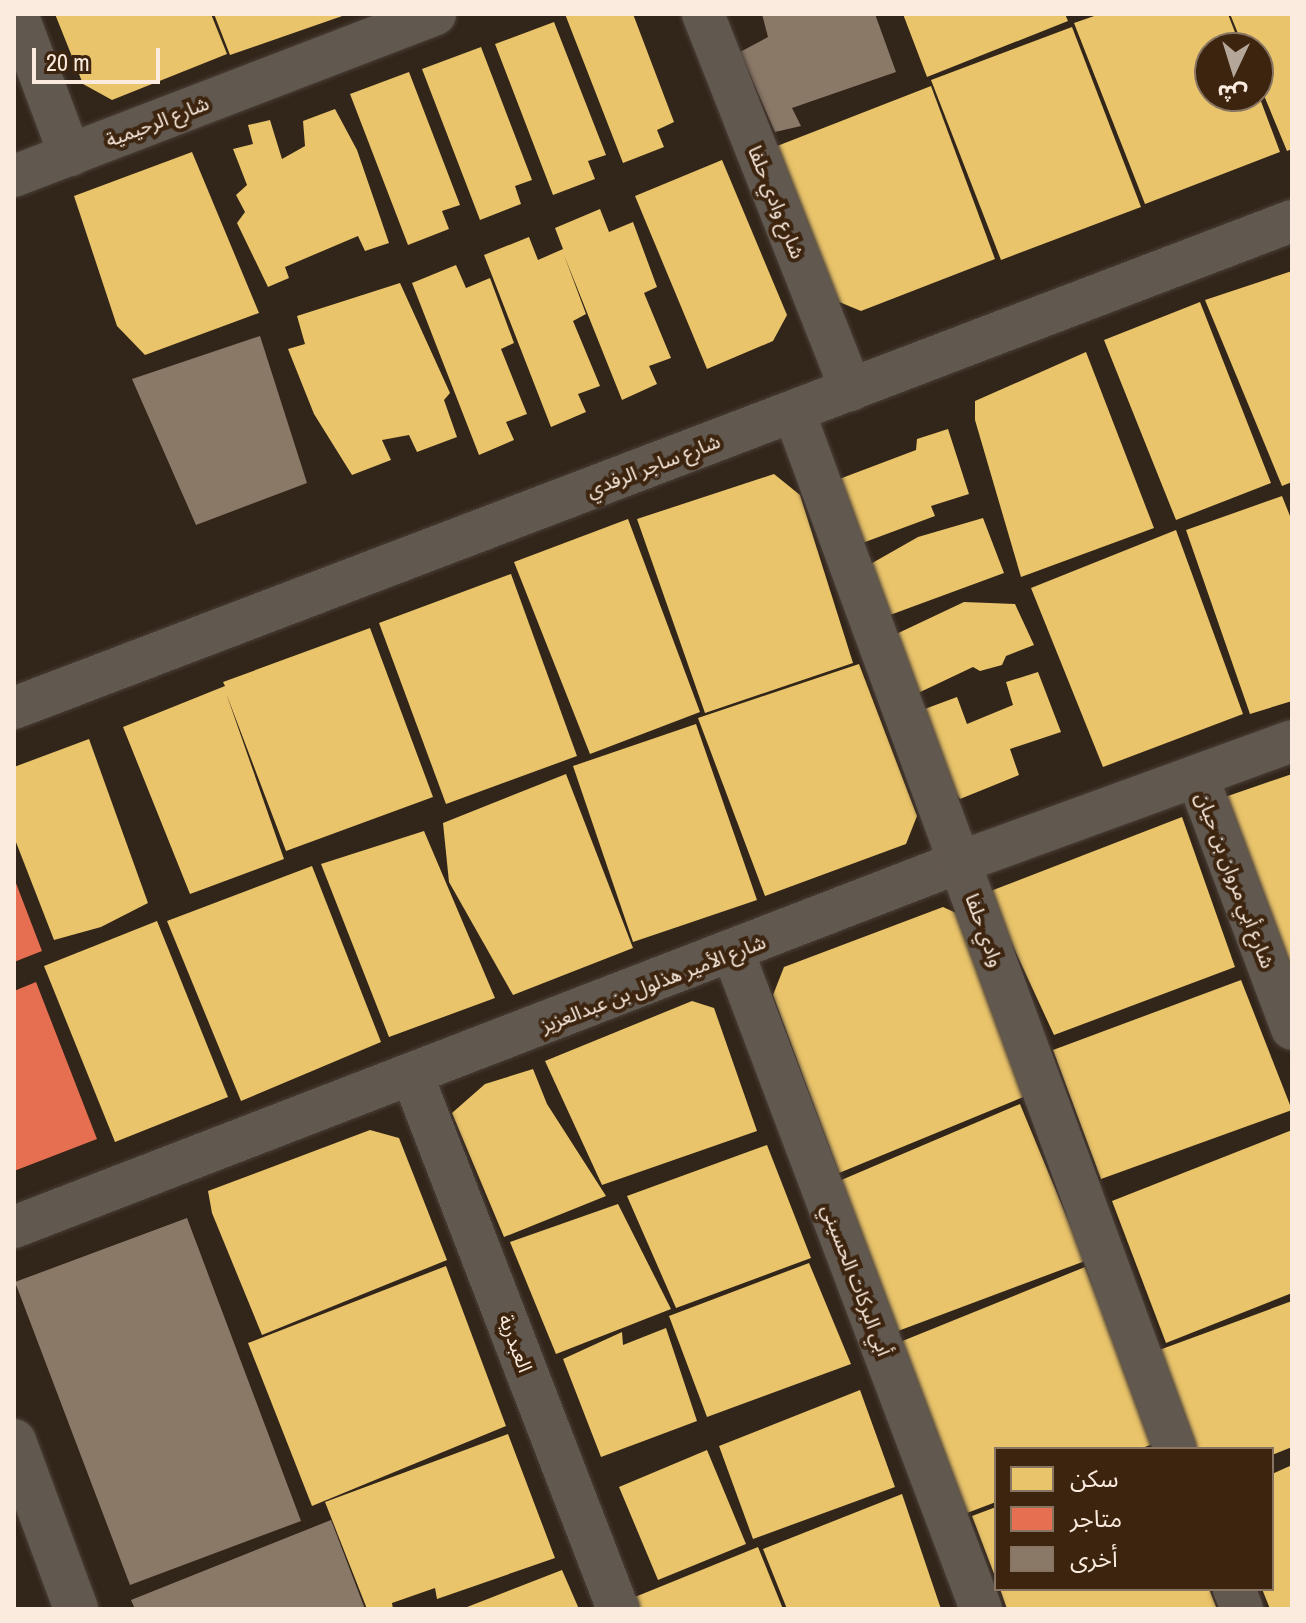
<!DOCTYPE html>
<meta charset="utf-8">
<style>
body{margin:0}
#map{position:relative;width:1306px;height:1623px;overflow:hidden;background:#32251a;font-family:"Archivo Narrow","Noto Sans Arabic",sans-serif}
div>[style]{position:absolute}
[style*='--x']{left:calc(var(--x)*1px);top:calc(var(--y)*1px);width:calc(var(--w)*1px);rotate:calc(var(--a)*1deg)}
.homes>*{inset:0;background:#e9c46a}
.shops>*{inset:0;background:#e76f51}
.building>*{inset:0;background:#8b7968}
.roads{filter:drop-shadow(0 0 2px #4a3f37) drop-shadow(0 0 2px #4a3f37)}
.minor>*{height:42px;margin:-21px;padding:0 21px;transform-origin:21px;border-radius:21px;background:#61584f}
.tertiary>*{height:44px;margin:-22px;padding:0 22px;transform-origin:22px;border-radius:22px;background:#61584f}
span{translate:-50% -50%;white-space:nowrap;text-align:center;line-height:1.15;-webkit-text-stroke:8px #3c240f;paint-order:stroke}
.street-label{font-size:20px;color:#faebde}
.frame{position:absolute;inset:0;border:16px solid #faebde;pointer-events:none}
.legend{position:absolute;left:994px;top:1447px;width:280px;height:144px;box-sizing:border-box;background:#3c240f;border:2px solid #887462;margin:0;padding:10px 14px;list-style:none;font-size:24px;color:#faebde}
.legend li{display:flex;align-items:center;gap:16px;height:40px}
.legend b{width:40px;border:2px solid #887462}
.north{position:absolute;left:1194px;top:32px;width:80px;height:80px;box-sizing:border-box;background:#3c240f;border:2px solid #887462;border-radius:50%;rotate:184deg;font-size:22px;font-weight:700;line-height:32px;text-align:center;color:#faebde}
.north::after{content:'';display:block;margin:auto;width:28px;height:36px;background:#b4a699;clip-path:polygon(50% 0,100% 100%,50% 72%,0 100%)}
.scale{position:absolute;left:32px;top:48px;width:128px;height:36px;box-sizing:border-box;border:4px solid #faebde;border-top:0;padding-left:10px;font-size:24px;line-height:28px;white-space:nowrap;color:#faebde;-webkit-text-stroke:6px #3c240f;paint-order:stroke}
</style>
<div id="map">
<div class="homes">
<div style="clip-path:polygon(55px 14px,211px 14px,227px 54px,112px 100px,83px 84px)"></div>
<div style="clip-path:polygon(214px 14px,348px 14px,230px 55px)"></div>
<div style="clip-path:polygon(565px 14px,633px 14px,674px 122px,657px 130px,664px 147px,623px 163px)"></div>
<div style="clip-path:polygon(903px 14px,1065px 14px,1068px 21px,927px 77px)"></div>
<div style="clip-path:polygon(1100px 14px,1228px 14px,1241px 48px,1210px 48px,1210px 96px,1259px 96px,1280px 152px,1145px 204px,1074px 23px)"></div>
<div style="clip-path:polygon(1230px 14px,1292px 14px,1292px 149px,1287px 151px,1258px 81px,1258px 48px,1244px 48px)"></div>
<div style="clip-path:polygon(554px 22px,606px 155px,588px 161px,595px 179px,553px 195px,495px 44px)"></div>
<div style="clip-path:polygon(1072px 27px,1141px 207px,1001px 260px,931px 80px)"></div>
<div style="clip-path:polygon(481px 47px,532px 180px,515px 186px,521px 204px,480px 220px,422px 69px)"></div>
<div style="clip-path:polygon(409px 72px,460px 205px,442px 211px,449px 229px,408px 245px,350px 94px)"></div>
<div style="clip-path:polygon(931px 86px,995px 259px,861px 311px,832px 299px,772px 148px)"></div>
<div style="clip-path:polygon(335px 109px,357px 150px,389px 243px,365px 251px,358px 236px,285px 267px,289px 278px,268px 287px,237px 223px,245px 212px,236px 195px,247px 185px,233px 149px,253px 144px,248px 125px,270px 120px,282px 159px,305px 146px,303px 121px)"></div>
<div style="clip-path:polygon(192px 152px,259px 313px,145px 355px,117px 326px,74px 196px)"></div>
<div style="clip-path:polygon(722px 160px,787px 315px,773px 341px,707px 369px,635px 196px)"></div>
<div style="clip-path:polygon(600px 209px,609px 232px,633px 222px,657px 287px,644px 293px,671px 358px,649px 366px,657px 384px,622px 400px,564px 255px,586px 314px,573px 321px,600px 386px,578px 394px,586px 412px,551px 427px,484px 255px,529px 237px,538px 260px,563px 249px,555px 228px)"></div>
<div style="clip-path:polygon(456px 265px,466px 288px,490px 278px,514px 343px,501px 349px,527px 414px,506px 422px,514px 440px,479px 455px,412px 283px)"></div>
<div style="clip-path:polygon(1292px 271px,1292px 482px,1282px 486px,1205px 300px)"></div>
<div style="clip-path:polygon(400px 283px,450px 393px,444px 400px,457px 437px,417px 452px,409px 435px,382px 440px,391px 460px,352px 475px,314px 414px,288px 349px,305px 344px,297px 316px)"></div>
<div style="clip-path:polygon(1200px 302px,1271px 483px,1176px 520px,1104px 340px)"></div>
<div style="clip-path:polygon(1086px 352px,1154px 528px,1021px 577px,975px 420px,975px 401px)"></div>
<div style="clip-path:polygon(948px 429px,969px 494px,931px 506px,935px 516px,857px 545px,834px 481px,916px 450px,917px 439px)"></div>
<div style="clip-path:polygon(774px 474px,800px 495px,853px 663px,705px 713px,637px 519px)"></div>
<div style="clip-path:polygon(1282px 496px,1292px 521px,1292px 701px,1250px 714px,1186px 530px)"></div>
<div style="clip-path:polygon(983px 518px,1004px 573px,890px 615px,867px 566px,918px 537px)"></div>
<div style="clip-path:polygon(628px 519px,700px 712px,590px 754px,514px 562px)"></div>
<div style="clip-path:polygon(1176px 530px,1243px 714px,1103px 767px,1031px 588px)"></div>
<div style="clip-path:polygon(511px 574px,577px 756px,446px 804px,379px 623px)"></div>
<div style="clip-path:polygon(964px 602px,1015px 604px,1034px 645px,1006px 656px,1002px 665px,980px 671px,973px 667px,916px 694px,892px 636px)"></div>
<div style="clip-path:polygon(370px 628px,433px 797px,286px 851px,226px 693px,284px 859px,190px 894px,123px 727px,225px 686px,223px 682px)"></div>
<div style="clip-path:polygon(859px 664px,917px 816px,906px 844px,765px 896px,698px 718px)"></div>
<div style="clip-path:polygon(1038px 672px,1061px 732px,1010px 749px,1019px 775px,960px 799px,924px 750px,914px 713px,957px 697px,967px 724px,1013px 705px,1006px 682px)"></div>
<div style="clip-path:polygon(696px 724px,757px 900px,633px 942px,573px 766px)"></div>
<div style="clip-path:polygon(89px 739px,148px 903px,101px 927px,54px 940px,14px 837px,14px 767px)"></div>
<div style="clip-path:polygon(566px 774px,633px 948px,513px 995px,449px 882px,443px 823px)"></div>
<div style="clip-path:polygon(1292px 774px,1292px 970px,1225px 797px)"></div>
<div style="clip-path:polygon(1182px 817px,1235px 967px,1054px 1035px,988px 892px)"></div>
<div style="clip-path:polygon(424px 831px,495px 998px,389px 1037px,321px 864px)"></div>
<div style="clip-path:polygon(312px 866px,381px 1042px,241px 1101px,167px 921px)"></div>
<div style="clip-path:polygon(943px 907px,965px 917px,1028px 1095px,839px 1173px,773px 995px,784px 967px)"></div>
<div style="clip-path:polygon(157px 921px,228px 1097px,115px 1142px,44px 966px)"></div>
<div style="clip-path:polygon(1241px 980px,1292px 1110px,1101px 1179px,1053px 1050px)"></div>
<div style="clip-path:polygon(692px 1001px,714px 1008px,757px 1131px,602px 1185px,545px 1061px)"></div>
<div style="clip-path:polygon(533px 1069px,547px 1104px,606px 1196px,504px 1237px,452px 1113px,485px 1084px)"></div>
<div style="clip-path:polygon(1020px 1104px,1085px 1261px,890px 1334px,839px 1181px)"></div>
<div style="clip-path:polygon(370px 1130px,399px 1138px,447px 1260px,262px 1335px,212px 1213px,208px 1191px)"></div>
<div style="clip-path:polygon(1292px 1130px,1292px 1293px,1166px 1343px,1112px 1201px)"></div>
<div style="clip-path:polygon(767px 1145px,811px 1258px,676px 1308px,627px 1196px)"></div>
<div style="clip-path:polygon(618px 1204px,671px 1309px,556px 1354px,510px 1242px)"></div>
<div style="clip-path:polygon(809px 1263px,851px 1364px,707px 1417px,669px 1316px)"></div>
<div style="clip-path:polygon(446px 1266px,506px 1426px,312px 1506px,248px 1343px)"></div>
<div style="clip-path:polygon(1085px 1267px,1156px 1443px,1139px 1449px,996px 1449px,996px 1502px,967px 1513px,900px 1342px)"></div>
<div style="clip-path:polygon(1292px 1301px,1292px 1447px,1272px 1455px,1272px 1449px,1190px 1449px,1151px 1353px)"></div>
<div style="clip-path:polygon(666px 1328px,697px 1421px,601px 1457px,563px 1359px,622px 1332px,623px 1345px)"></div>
<div style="clip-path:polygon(860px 1390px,895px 1487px,753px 1539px,719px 1446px)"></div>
<div style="clip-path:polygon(508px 1434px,555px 1558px,437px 1599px,435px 1588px,392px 1603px,393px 1609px,367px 1609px,325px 1502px)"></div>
<div style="clip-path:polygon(707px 1450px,746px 1544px,658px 1580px,619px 1487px)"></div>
<div style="clip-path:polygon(1292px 1465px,1292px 1609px,1270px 1609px,1262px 1589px,1272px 1589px,1272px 1474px)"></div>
<div style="clip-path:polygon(902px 1494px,941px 1609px,787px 1609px,763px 1549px)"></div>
<div style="clip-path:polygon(996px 1507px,996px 1579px,972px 1516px)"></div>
<div style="clip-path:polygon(758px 1547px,783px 1609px,634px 1609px,630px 1599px)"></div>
<div style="clip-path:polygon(562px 1570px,579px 1609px,462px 1609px)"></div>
<div style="clip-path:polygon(1000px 1589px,1209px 1589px,1217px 1609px,1007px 1609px)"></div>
</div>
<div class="shops">
<div style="clip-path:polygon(14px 878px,42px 951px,14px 962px)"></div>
<div style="clip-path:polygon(36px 982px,97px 1139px,14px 1171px,14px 991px)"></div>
</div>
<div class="building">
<div style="clip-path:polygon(762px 14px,875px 14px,896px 72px,792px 108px,801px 126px,775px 132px,740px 52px,768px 37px)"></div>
<div style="clip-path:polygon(260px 336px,307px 483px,196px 525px,132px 379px)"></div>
<div style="clip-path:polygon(187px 1218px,301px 1521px,130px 1585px,15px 1282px)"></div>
<div style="clip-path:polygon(331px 1520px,365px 1609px,135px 1609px,131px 1600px)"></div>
</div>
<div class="roads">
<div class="minor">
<div style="--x:17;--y:14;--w:151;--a:69.4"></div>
<div style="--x:703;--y:14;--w:404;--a:68.5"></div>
<div style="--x:14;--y:176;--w:451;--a:-21"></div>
<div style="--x:794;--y:412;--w:1105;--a:69.83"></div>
<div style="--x:14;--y:708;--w:1368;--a:-20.86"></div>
<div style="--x:1197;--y:776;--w:270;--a:69.4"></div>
<div style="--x:733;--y:952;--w:702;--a:69.32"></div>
<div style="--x:413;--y:1077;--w:570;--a:68.93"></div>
<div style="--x:14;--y:1227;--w:1014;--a:-21.1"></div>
<div style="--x:960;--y:862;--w:353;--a:-20"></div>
<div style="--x:1234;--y:1589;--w:22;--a:68"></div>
</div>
<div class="tertiary">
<div style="--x:14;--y:1441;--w:179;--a:69.7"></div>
</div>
</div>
<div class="street-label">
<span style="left:157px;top:121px;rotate:-21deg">شارع الرحيمية</span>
<span style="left:777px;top:202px;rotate:68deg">شارع وادي حلفا</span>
<span style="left:653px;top:465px;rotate:-21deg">شارع ساجر الرفدي</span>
<span style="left:1236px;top:880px;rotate:69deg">شارع أبي مروان بن حيان</span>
<span style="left:985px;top:930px;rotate:70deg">وادي حلفا</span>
<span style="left:653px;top:983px;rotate:-21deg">شارع الأمير هذلول بن عبدالعزيز</span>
<span style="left:857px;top:1280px;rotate:69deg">أبي البركات الحسيني</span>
<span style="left:516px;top:1343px;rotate:69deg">العبدرية</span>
</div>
<div class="frame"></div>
<ul class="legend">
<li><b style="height:22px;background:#e9c46a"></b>سكن</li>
<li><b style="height:22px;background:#e76f51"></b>متاجر</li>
<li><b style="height:22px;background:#8b7968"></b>أخرى</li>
</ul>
<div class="north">ش</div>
<div class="scale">20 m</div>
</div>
